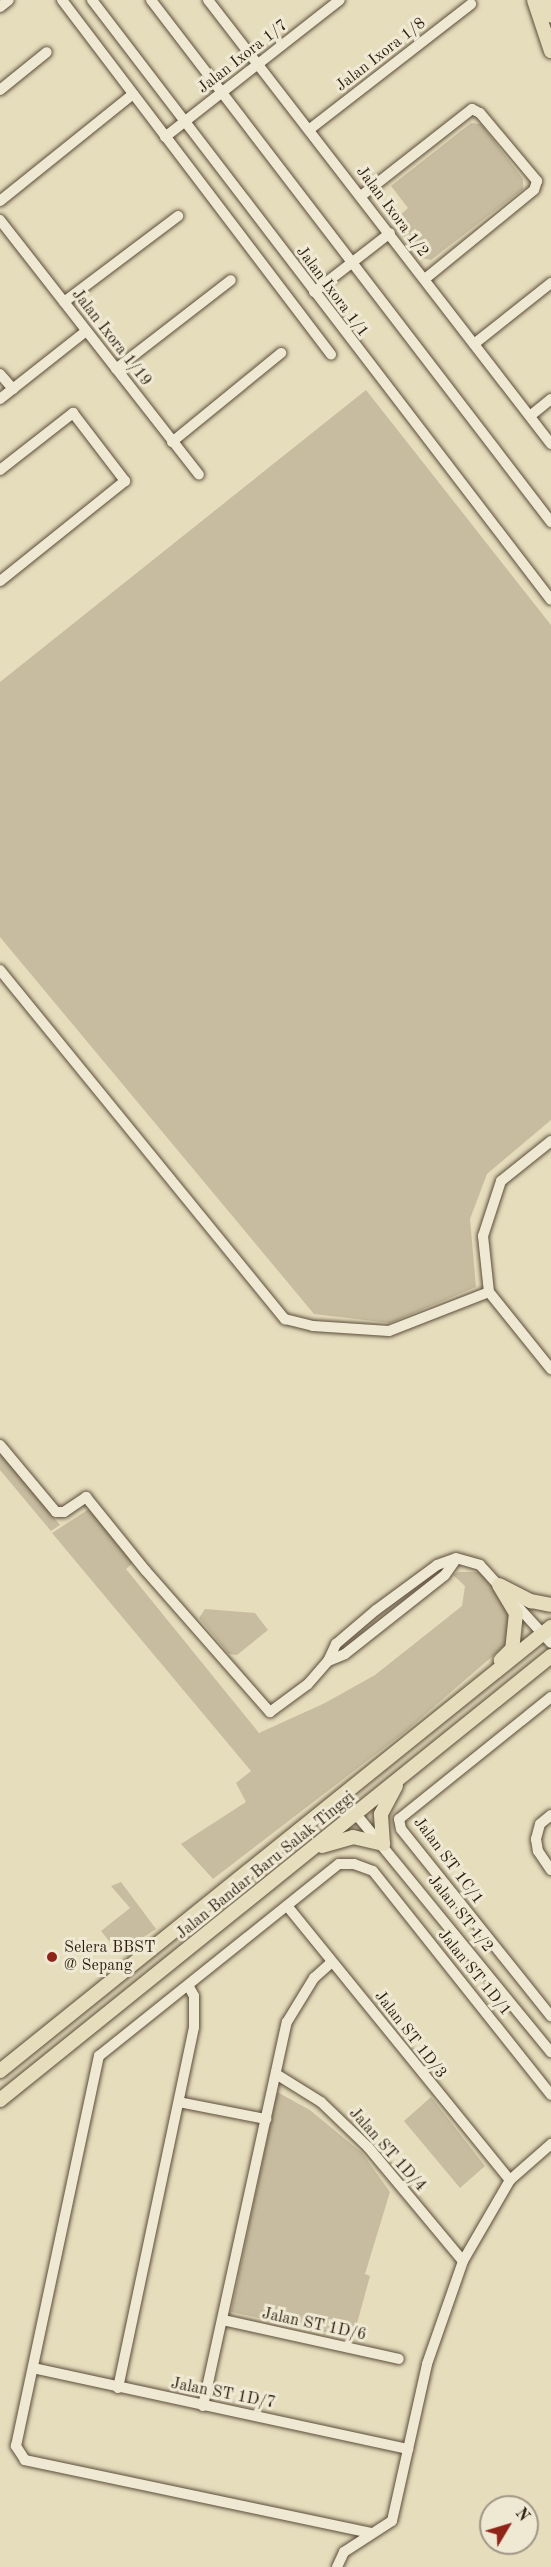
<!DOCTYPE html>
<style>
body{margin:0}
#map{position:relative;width:551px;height:2567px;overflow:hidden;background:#e6ddbd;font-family:"Old Standard TT",serif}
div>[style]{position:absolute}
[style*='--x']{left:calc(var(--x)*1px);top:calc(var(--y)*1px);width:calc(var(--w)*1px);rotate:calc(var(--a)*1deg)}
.green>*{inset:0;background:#c7bc9f}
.roads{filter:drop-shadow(0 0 2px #5c4d3a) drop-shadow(0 0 2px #5c4d3a)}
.minor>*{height:10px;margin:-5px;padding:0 5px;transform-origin:5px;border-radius:5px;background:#efe9d4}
.major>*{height:14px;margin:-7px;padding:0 7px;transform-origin:7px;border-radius:7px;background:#e6ddbd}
.dots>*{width:16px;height:16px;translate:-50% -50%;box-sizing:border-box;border:3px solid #efe9d4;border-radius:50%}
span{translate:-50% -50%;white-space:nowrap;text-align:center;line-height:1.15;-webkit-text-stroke:6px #efe9d4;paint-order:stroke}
.street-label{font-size:16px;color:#2e1d0e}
.poi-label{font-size:16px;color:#2e1d0e}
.left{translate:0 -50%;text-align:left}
.north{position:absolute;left:479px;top:2495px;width:60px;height:60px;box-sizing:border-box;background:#efe9d4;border:2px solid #a29785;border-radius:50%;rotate:52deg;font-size:16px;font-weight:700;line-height:24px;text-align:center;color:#2e1d0e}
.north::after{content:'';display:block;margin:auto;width:21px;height:27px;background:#8f2418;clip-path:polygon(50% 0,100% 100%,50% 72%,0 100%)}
</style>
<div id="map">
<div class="green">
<div style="clip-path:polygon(471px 123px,481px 124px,523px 179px,523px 189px,431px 260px,422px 258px,392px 222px,408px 208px,391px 186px)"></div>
<div style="clip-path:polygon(366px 390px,551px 625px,551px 1120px,487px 1174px,470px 1219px,476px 1287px,390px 1323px,314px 1314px,0 937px,0 682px)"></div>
<div style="clip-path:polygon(0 1453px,60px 1525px,51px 1531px,0 1470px)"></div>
<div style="clip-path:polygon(89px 1509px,134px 1562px,126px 1569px,259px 1733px,325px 1703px,375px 1675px,462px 1606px,465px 1586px,453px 1575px,458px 1572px,480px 1572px,506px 1604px,513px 1619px,510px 1641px,406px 1731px,213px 1879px,181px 1844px,246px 1802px,236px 1783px,251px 1771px,52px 1533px)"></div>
<div style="clip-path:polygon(205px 1609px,255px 1613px,268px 1630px,237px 1655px,229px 1654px,199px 1618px)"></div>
<div style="clip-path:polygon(121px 1882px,156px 1929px,119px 1953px,101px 1931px,130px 1908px,111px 1886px)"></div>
<div style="clip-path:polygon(277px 2092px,310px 2110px,362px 2153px,390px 2192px,365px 2274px,370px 2276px,353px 2338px,231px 2312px)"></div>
<div style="clip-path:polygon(431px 2097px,485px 2166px,460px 2188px,404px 2121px)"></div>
</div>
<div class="roads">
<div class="minor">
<div style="--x:62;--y:0;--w:445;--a:52.8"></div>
<div style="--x:92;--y:0;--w:755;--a:52.58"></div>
<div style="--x:151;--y:0;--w:658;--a:52.54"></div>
<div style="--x:208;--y:0;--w:561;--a:52.31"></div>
<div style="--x:0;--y:7;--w:11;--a:-38"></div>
<div style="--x:0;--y:90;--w:60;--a:-39"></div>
<div style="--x:310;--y:129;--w:204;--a:-37.8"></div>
<div style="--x:165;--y:137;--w:222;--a:-38.1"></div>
<div style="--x:361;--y:196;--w:141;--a:-38.1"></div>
<div style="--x:472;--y:109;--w:9;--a:27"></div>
<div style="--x:480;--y:113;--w:89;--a:50"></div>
<div style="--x:537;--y:181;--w:9;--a:108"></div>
<div style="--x:534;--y:190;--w:141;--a:140.8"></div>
<div style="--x:0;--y:201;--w:169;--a:-38.8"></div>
<div style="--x:0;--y:220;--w:323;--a:52"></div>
<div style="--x:314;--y:292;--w:96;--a:-37.8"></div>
<div style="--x:64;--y:302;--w:143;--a:-37"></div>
<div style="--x:474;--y:344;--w:98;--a:-38.4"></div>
<div style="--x:116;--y:369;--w:145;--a:-37.7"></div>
<div style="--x:0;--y:374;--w:20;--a:49"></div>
<div style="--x:0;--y:399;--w:110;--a:-38.3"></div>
<div style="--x:530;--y:416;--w:27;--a:-39"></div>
<div style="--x:172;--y:442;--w:141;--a:-39.2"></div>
<div style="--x:0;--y:470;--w:93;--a:-38"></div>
<div style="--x:73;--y:413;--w:86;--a:52.6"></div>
<div style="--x:125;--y:481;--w:160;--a:141.3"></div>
<div style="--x:0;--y:970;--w:451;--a:50.8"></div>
<div style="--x:285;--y:1319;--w:29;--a:14"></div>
<div style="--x:313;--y:1326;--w:76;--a:3.8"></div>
<div style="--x:389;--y:1331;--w:107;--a:-21.3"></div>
<div style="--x:551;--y:1141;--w:64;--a:141.3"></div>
<div style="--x:501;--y:1181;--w:58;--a:108.1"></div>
<div style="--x:483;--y:1236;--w:56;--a:83.9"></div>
<div style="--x:489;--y:1292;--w:99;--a:51.2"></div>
<div style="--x:0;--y:1445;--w:87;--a:50.1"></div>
<div style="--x:56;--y:1512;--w:8;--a:0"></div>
<div style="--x:64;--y:1512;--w:27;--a:-34"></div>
<div style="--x:86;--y:1497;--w:95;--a:51"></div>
<div style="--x:146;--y:1571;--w:188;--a:48.7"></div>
<div style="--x:270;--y:1712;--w:47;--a:-36.4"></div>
<div style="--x:308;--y:1684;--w:30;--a:-49"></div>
<div style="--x:328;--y:1661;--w:19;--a:-65"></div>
<div style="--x:336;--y:1644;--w:52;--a:-40.4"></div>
<div style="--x:376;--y:1610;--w:76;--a:-36.4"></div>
<div style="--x:437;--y:1565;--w:20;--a:-20"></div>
<div style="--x:456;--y:1558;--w:25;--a:16"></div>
<div style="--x:480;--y:1565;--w:105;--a:47.7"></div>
<div style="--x:328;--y:1661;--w:18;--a:-22"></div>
<div style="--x:345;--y:1654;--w:127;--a:-38.3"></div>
<div style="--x:445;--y:1575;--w:19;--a:-55"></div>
<div style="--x:551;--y:1697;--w:195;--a:141.2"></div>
<div style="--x:399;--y:1819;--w:10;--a:79"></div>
<div style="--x:401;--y:1829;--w:240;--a:51.3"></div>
<div style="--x:342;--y:1797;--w:330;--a:50.7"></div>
<div style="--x:551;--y:1815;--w:14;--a:141"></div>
<div style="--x:540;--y:1824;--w:16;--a:105"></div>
<div style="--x:536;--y:1839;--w:12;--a:81"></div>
<div style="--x:538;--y:1851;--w:23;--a:56"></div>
<div style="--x:288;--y:1907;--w:352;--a:50.9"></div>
<div style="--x:276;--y:2074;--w:53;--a:31.9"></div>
<div style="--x:321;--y:2102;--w:65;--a:43.8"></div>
<div style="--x:368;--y:2147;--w:148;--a:50.2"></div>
<div style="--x:179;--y:2102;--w:89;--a:11.1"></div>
<div style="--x:223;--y:2320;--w:180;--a:12.5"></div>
<div style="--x:33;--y:2368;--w:384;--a:12.2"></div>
<div style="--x:118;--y:2388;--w:369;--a:-78.1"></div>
<div style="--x:194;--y:2027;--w:31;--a:-90"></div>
<div style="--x:194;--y:1996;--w:10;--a:-119"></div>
<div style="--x:203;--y:2406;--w:393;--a:-77.7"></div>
<div style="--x:287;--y:2022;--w:52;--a:-58.5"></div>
<div style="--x:314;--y:1978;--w:24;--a:-42"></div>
<div style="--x:371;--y:2533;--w:354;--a:-168.1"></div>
<div style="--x:25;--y:2460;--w:17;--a:-123"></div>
<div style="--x:16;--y:2446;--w:399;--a:-78"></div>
<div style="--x:99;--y:2056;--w:307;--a:-38.7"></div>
<div style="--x:339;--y:1864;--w:15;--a:0"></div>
<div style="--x:354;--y:1864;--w:20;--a:20"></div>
<div style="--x:373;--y:1871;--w:286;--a:51.5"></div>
<div style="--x:337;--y:2567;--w:17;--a:-65"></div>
<div style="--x:344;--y:2552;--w:57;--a:-32.9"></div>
<div style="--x:392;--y:2521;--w:161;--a:-77.4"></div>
<div style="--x:427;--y:2364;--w:109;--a:-70.7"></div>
<div style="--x:463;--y:2261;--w:94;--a:-59.9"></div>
<div style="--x:510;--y:2180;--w:55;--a:-41.3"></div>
</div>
<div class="major">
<div style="--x:534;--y:0;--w:54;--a:71.6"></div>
<div style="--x:547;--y:0;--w:16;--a:76"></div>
<div style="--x:499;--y:1585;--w:33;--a:59"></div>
<div style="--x:516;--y:1613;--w:36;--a:96"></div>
<div style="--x:512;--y:1649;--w:16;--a:135"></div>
<div style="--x:501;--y:1586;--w:34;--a:27"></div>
<div style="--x:531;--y:1601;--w:20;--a:11"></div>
<div style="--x:322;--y:1846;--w:32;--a:-16"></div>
<div style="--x:353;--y:1837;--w:31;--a:13"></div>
<div style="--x:383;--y:1844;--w:30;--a:-94"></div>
<div style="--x:381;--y:1814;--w:32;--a:-62"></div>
<div style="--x:0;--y:2071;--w:708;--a:-38.86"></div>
<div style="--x:0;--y:2100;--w:708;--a:-38.86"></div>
</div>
</div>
<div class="dots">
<div style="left:52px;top:1957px;background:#8f2418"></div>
</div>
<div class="street-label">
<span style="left:381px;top:55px;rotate:-38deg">Jalan Ixora 1/8</span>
<span style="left:243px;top:57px;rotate:-38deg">Jalan Ixora 1/7</span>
<span style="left:392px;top:212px;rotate:53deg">Jalan Ixora 1/2</span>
<span style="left:332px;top:292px;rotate:53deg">Jalan Ixora 1/1</span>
<span style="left:111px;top:338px;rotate:52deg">Jalan Ixora 1/19</span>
<span style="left:448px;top:1861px;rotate:53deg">Jalan ST 1C/1</span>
<span style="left:266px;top:1866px;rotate:-39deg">Jalan Bandar Baru Salak Tinggi</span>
<span style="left:460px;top:1914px;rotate:51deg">Jalan ST 1/2</span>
<span style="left:474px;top:1973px;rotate:51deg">Jalan ST 1D/1</span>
<span style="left:410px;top:2035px;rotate:52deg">Jalan ST 1D/3</span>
<span style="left:387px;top:2150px;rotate:48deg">Jalan ST 1D/4</span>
<span style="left:314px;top:2325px;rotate:12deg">Jalan ST 1D/6</span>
<span style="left:223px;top:2394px;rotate:11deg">Jalan ST 1D/7</span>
</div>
<div class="poi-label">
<span class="left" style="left:64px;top:1957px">Selera BBST<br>@ Sepang</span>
</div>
<div class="north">N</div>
</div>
